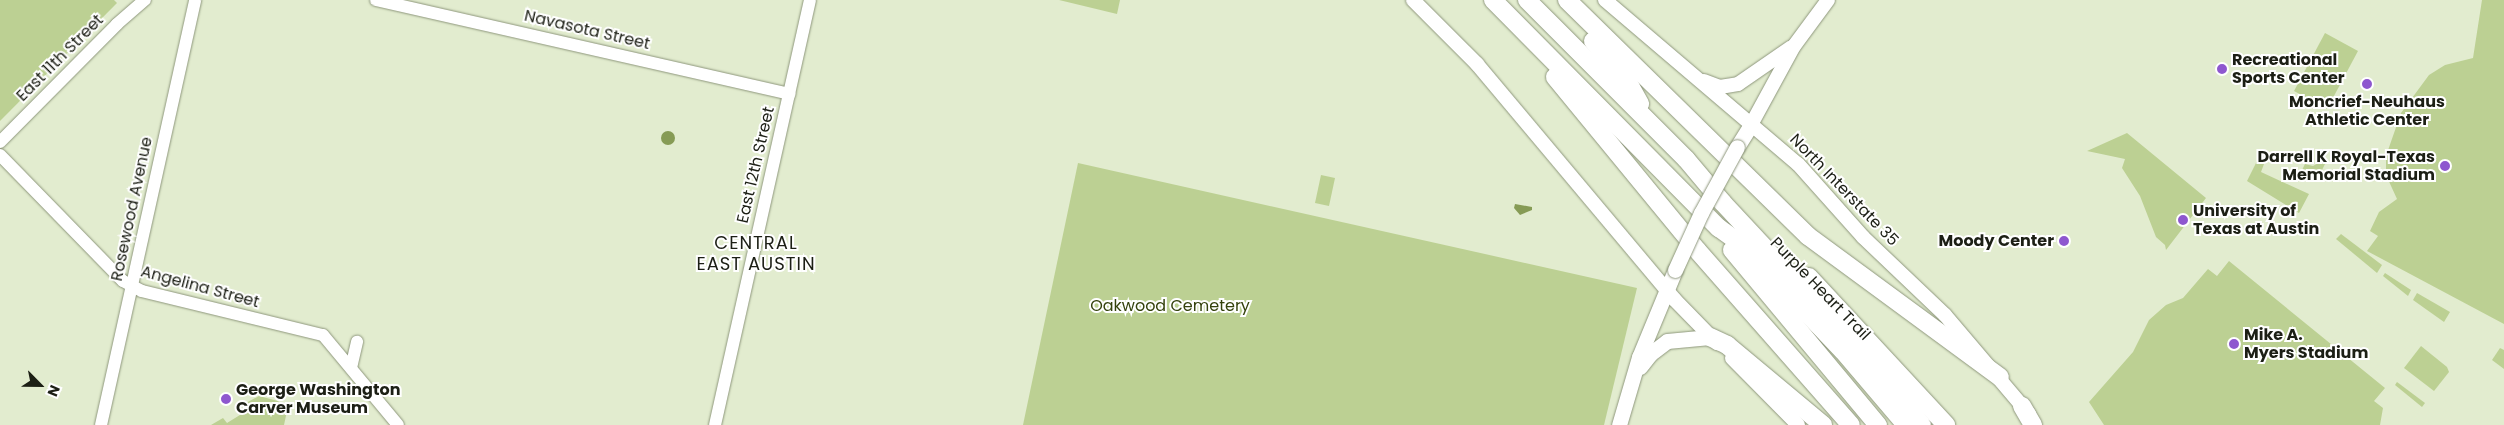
<!DOCTYPE html>
<style>
body{margin:0}
#map{position:relative;width:2504px;height:425px;overflow:hidden;background:#e2eccf;font-family:Poppins,sans-serif}
div>[style]{position:absolute}
[style*='--x']{left:calc(var(--x)*1px);top:calc(var(--y)*1px);width:calc(var(--w)*1px);rotate:calc(var(--a)*1deg)}
.green>*{inset:0;background:#bcd093}
.water>*{inset:0;background:#869b55}
.round{border-radius:50%}
.roads{filter:drop-shadow(0 0 1px #8e977c) drop-shadow(0 0 1px #8e977c)}
.tertiary>*{height:12px;margin:-6px;padding:0 6px;transform-origin:6px;border-radius:6px;background:#fff}
.secondary>*{height:14px;margin:-7px;padding:0 7px;transform-origin:7px;border-radius:7px;background:#fff}
.primary>*{height:15px;margin:-7.5px;padding:0 7.5px;transform-origin:7.5px;border-radius:7.5px;background:#fff}
.motorway>*{height:18px;margin:-9px;padding:0 9px;transform-origin:9px;border-radius:9px;background:#fff}
.bridges{filter:drop-shadow(0 0 1px #8e977c) drop-shadow(0 0 1px #8e977c)}
.primary-bridge>*{height:15px;margin:-7.5px;padding:0 7.5px;transform-origin:7.5px;border-radius:7.5px;background:#fff}
.dots>*{width:14px;height:14px;translate:-50% -50%;box-sizing:border-box;border:2px solid #fff;border-radius:50%}
span{translate:-50% -50%;white-space:nowrap;text-align:center;line-height:1.15;-webkit-text-stroke:4px #fff;paint-order:stroke}
.street-label{font-size:16px;color:#1c1f15}
.poi-label{font-size:16px;color:#1c1f15;font-weight:700}
.left{translate:0 -50%;text-align:left}
.right{translate:-100% -50%;text-align:right}
.park-label{font-size:16px;color:#34420c}
.neighbourhood-label{font-size:18px;color:#1c1f15;letter-spacing:1px}
.north{position:absolute;left:15px;top:360px;width:50px;height:50px;-webkit-text-stroke:4px #fff;paint-order:stroke;rotate:113deg;font-size:14px;font-weight:700;line-height:20px;text-align:center;color:#1c1f15}
.north::after{content:'';display:block;margin:auto;width:18px;height:22px;background:#1c1f15;clip-path:polygon(50% 0,100% 100%,50% 72%,0 100%)}
</style>
<div id="map">
<div class="green">
<div style="clip-path:polygon(0 0,114px 0,117px 3px,0 121px)"></div>
<div style="clip-path:polygon(1059px 0,1120px 0,1117px 14px)"></div>
<div style="clip-path:polygon(2482px 0,2504px 0,2504px 324px,2367px 251px,2378px 236px,2370px 231px,2379px 212px,2397px 199px,2386px 175px,2386px 156px,2401px 113px,2429px 75px,2445px 65px,2473px 58px)"></div>
<div style="clip-path:polygon(2325px 33px,2358px 51px,2327px 109px,2294px 91px)"></div>
<div style="clip-path:polygon(2127px 133px,2206px 198px,2166px 250px,2165px 245px,2156px 237px,2140px 196px,2122px 168px,2125px 159px,2087px 151px)"></div>
<div style="clip-path:polygon(2257px 161px,2264px 164px,2261px 172px,2309px 194px,2299px 213px,2247px 181px)"></div>
<div style="clip-path:polygon(2320px 162px,2325px 164px,2318px 178px,2302px 170px,2305px 164px,2313px 166px)"></div>
<div style="clip-path:polygon(1078px 163px,1637px 288px,1604px 425px,1023px 425px)"></div>
<div style="clip-path:polygon(1321px 175px,1335px 178px,1329px 206px,1315px 203px)"></div>
<div style="clip-path:polygon(2341px 234px,2382px 265px,2377px 273px,2336px 239px)"></div>
<div style="clip-path:polygon(2229px 261px,2385px 388px,2374px 401px,2383px 408px,2380px 425px,2104px 425px,2089px 402px,2133px 352px,2149px 320px,2166px 305px,2183px 298px,2208px 269px,2217px 276px)"></div>
<div style="clip-path:polygon(2385px 273px,2411px 290px,2408px 296px,2383px 276px)"></div>
<div style="clip-path:polygon(2417px 293px,2450px 312px,2444px 322px,2413px 300px)"></div>
<div style="clip-path:polygon(2421px 346px,2447px 367px,2449px 372px,2434px 391px,2404px 368px)"></div>
<div style="clip-path:polygon(2500px 348px,2504px 350px,2504px 369px,2492px 360px)"></div>
<div style="clip-path:polygon(2397px 382px,2425px 403px,2422px 407px,2395px 385px)"></div>
<div style="clip-path:polygon(259px 396px,278px 401px,287px 411px,284px 425px,211px 425px,223px 418px,227px 423px,248px 410px,244px 404px)"></div>
</div>
<div class="water">
<div class="round" style="left:661px;top:131px;width:14px;height:14px"></div>
<div style="clip-path:polygon(1515px 204px,1532px 207px,1532px 210px,1520px 215px,1514px 208px)"></div>
</div>
<div class="roads">
<div class="tertiary">
<div style="--x:376;--y:0;--w:424;--a:12.8"></div>
<div style="--x:0;--y:142;--w:166;--a:-45.2"></div>
<div style="--x:117;--y:24;--w:37;--a:-41"></div>
<div style="--x:0;--y:155;--w:176;--a:45.7"></div>
<div style="--x:123;--y:281;--w:21;--a:28"></div>
<div style="--x:142;--y:291;--w:186;--a:13.7"></div>
<div style="--x:323;--y:335;--w:117;--a:50.2"></div>
<div style="--x:351;--y:368;--w:27;--a:-77"></div>
<div style="--x:101;--y:425;--w:435;--a:-77.5"></div>
<div style="--x:715;--y:425;--w:435;--a:-77.4"></div>
</div>
<div class="secondary">
<div style="--x:1413;--y:0;--w:91;--a:45"></div>
<div style="--x:1477;--y:64;--w:307;--a:50"></div>
<div style="--x:1674;--y:299;--w:62;--a:45.7"></div>
<div style="--x:1605;--y:0;--w:253;--a:40.4"></div>
<div style="--x:1798;--y:164;--w:98;--a:48.3"></div>
<div style="--x:1863;--y:237;--w:113;--a:43.6"></div>
<div style="--x:1945;--y:315;--w:130;--a:49.7"></div>
<div style="--x:1704;--y:81;--w:17;--a:21"></div>
<div style="--x:1720;--y:87;--w:18;--a:-9"></div>
<div style="--x:1738;--y:84;--w:63;--a:-34.7"></div>
<div style="--x:1752;--y:123;--w:88;--a:-61.4"></div>
<div style="--x:1794;--y:46;--w:57;--a:-53.5"></div>
<div style="--x:1732;--y:358;--w:94;--a:45.4"></div>
</div>
<div class="primary">
<div style="--x:1737;--y:147;--w:28;--a:-58"></div>
<div style="--x:1640;--y:367;--w:16;--a:-52"></div>
<div style="--x:1650;--y:354;--w:21;--a:-37"></div>
<div style="--x:1667;--y:341;--w:43;--a:-5.3"></div>
<div style="--x:1619;--y:425;--w:71;--a:-73.6"></div>
<div style="--x:1639;--y:357;--w:94;--a:-67.5"></div>
</div>
<div class="motorway">
<div style="--x:1493;--y:0;--w:321;--a:45.3"></div>
<div style="--x:1719;--y:228;--w:29;--a:36"></div>
<div style="--x:1742;--y:245;--w:146;--a:46.4"></div>
<div style="--x:1843;--y:351;--w:97;--a:49.6"></div>
<div style="--x:1527;--y:0;--w:225;--a:45"></div>
<div style="--x:1686;--y:159;--w:57;--a:49.9"></div>
<div style="--x:1723;--y:203;--w:202;--a:47"></div>
<div style="--x:1861;--y:351;--w:96;--a:50.5"></div>
<div style="--x:1567;--y:0;--w:337;--a:44.4"></div>
<div style="--x:1808;--y:236;--w:238;--a:36.3"></div>
<div style="--x:1593;--y:41;--w:54;--a:49.5"></div>
<div style="--x:1628;--y:82;--w:25;--a:61"></div>
<div style="--x:1555;--y:77;--w:224;--a:50.6"></div>
<div style="--x:1697;--y:250;--w:233;--a:48.7"></div>
<div style="--x:1732;--y:250;--w:228;--a:50.2"></div>
<div style="--x:1809;--y:277;--w:202;--a:47.2"></div>
<div style="--x:1710;--y:337;--w:19;--a:25"></div>
<div style="--x:1727;--y:345;--w:125;--a:39.8"></div>
<div style="--x:2022;--y:406;--w:22;--a:60"></div>
</div>
</div>
<div class="bridges">
<div class="primary-bridge">
<div style="--x:1675;--y:270;--w:63;--a:-65.5"></div>
<div style="--x:1701;--y:213;--w:75;--a:-61.4"></div>
</div>
</div>
<div class="dots">
<div style="left:2222px;top:69px;background:#8e57cf"></div>
<div style="left:2367px;top:84px;background:#8e57cf"></div>
<div style="left:2445px;top:166px;background:#8e57cf"></div>
<div style="left:2183px;top:220px;background:#8e57cf"></div>
<div style="left:2064px;top:241px;background:#8e57cf"></div>
<div style="left:2234px;top:344px;background:#8e57cf"></div>
<div style="left:226px;top:399px;background:#8e57cf"></div>
</div>
<div class="street-label">
<span style="left:587px;top:30px;rotate:13deg">Navasota Street</span>
<span style="left:60px;top:58px;rotate:-45deg">East 11th Street</span>
<span style="left:756px;top:165px;rotate:-77deg">East 12th Street</span>
<span style="left:1844px;top:190px;rotate:46deg">North Interstate 35</span>
<span style="left:132px;top:209px;rotate:-78deg">Rosewood Avenue</span>
<span style="left:200px;top:287px;rotate:15deg">Angelina Street</span>
<span style="left:1820px;top:289px;rotate:46deg">Purple Heart Trail</span>
</div>
<div class="poi-label">
<span class="left" style="left:2232px;top:69px">Recreational<br>Sports Center</span>
<span style="left:2367px;top:111px">Moncrief-Neuhaus<br>Athletic Center</span>
<span class="right" style="left:2435px;top:166px">Darrell K Royal-Texas<br>Memorial Stadium</span>
<span class="left" style="left:2193px;top:220px">University of<br>Texas at Austin</span>
<span class="right" style="left:2054px;top:241px">Moody Center</span>
<span class="left" style="left:2244px;top:344px">Mike A.<br>Myers Stadium</span>
<span class="left" style="left:236px;top:399px">George Washington<br>Carver Museum</span>
</div>
<div class="park-label">
<span style="left:1170px;top:306px">Oakwood Cemetery</span>
</div>
<div class="neighbourhood-label">
<span style="left:756px;top:254px">CENTRAL<br>EAST AUSTIN</span>
</div>
<div class="north">N</div>
</div>
